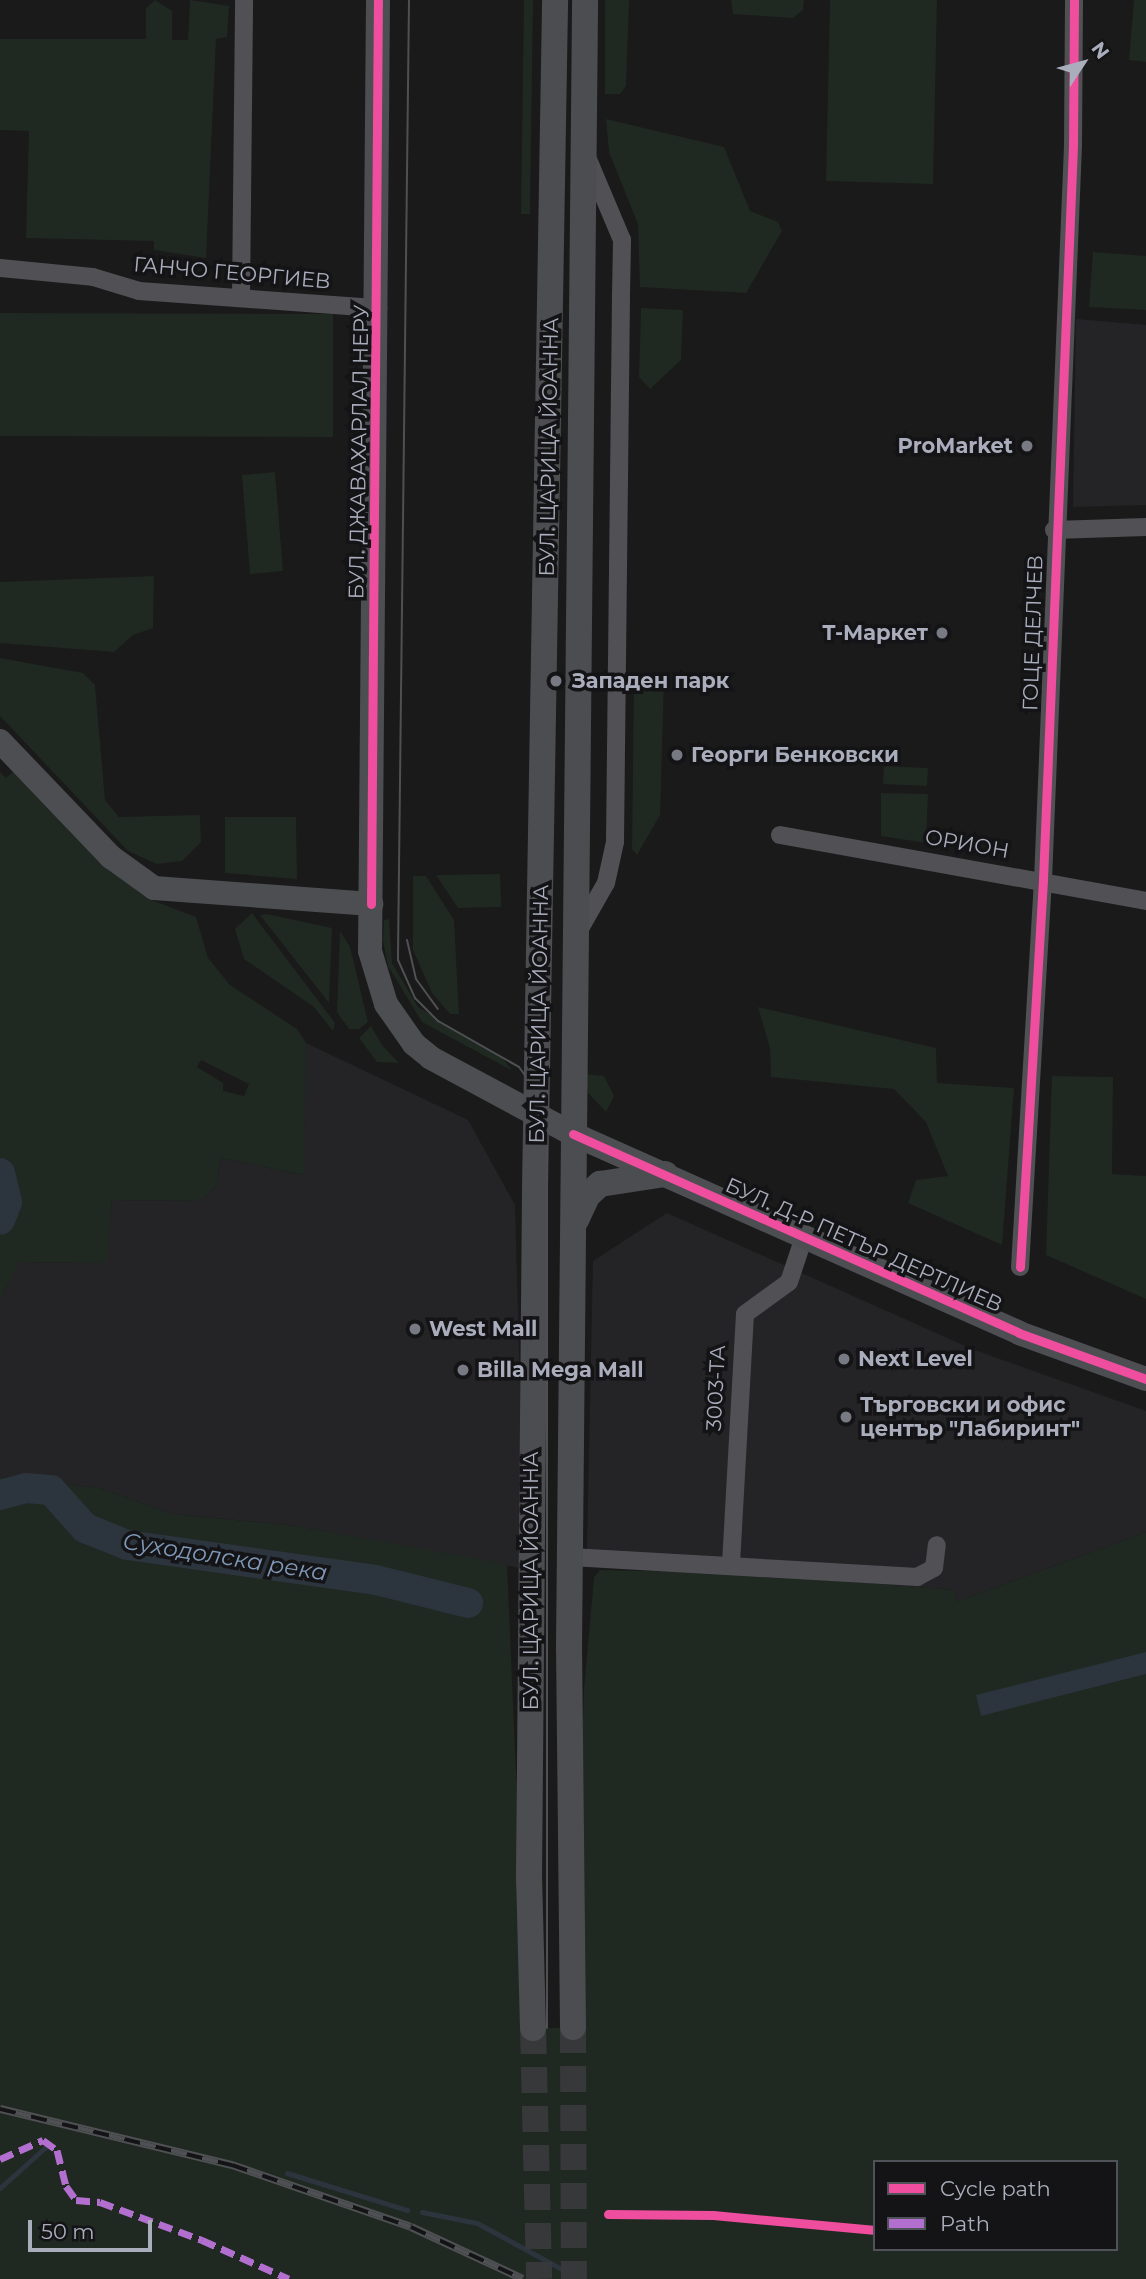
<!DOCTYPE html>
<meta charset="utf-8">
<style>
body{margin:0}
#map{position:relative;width:1146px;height:2279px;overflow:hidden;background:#1a1a1a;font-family:Montserrat,sans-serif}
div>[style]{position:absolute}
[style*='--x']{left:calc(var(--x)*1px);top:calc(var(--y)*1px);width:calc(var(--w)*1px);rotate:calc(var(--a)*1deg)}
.built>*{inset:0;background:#242427}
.green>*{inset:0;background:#1f2821}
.water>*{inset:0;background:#2c343d}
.stream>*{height:5px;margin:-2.5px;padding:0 2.5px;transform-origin:2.5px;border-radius:2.5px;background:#2c343d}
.river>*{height:30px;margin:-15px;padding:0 15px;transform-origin:15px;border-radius:15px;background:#2c343d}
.primary-tunnel>*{height:26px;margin-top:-13px;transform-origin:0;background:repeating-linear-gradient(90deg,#37383a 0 26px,transparent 0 39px)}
.street>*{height:18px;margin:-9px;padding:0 9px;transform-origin:9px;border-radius:9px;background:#505055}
.secondary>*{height:24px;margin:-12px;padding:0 12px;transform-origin:12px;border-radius:12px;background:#4d4e52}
.primary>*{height:26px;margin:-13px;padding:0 13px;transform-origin:13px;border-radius:13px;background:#4c4d50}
.tram>*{height:2px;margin:-1px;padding:0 1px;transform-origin:1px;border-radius:1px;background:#4f5053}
.rail>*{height:8px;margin-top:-4px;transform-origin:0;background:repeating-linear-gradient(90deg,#141417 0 16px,#4f5053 0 32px);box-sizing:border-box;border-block:2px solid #4f5053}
.quiet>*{height:7px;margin-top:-3.5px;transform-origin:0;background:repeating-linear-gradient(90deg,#b36fd0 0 14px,transparent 0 21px)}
.cycleway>*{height:9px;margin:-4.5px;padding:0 4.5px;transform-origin:4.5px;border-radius:4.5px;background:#ef4d9e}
.dots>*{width:19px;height:19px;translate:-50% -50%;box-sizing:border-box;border:4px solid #141417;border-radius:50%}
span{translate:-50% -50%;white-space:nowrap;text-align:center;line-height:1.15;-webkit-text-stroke:7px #141417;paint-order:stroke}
.street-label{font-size:21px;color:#aaaebc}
.poi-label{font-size:21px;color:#aaaebc;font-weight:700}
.right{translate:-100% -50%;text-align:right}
.left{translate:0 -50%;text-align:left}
.water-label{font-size:23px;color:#8099b9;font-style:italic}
.legend{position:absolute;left:873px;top:2160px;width:245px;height:91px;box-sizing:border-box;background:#141417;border:2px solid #505259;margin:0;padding:9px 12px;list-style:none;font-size:21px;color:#aaaebc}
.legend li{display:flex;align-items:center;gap:14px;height:35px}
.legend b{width:35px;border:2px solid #505259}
.north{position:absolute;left:1048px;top:28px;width:70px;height:70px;-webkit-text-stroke:5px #141417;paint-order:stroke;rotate:54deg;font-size:19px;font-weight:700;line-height:28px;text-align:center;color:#aaaebc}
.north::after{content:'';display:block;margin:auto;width:24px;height:32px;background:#aaaebc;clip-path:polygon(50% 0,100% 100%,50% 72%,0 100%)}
.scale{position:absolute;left:28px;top:2220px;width:124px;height:32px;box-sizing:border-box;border:4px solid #aaaebc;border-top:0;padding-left:9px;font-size:21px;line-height:24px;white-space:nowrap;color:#aaaebc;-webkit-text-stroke:5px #141417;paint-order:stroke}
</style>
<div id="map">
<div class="built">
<div style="clip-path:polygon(1076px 319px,1146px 325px,1146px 505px,1073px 507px)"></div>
<div style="clip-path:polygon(306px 1043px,468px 1120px,515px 1205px,525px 1569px,297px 1526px,173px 1514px,99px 1488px,0 1477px,0 1299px,18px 1262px,106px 1263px,112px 1200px,200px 1201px,217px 1185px,220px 1158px,303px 1175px)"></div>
<div style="clip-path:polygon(667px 1213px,972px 1349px,1146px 1411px,1146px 1532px,956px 1602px,955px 1590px,747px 1573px,587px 1550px,593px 1261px)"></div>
</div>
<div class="green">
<div style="clip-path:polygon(155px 0,172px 11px,172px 40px,188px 40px,190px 0,229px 6px,227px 37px,216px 39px,206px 258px,154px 250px,154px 241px,26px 238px,29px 131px,0 130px,0 39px,146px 39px,146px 8px)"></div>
<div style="clip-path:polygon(524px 0,533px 0,530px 214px,521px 214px)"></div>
<div style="clip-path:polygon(605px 0,629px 0,626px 86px,620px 94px,605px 94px)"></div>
<div style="clip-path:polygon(731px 0,804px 0,803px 10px,793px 18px,733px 14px)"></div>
<div style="clip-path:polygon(830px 0,937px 0,933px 184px,826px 181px)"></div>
<div style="clip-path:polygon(1134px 0,1146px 0,1146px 62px,1129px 60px)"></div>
<div style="clip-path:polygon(606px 119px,724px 147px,750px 211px,778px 222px,782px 231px,746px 293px,640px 287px,638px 224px,609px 152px)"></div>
<div style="clip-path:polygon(1093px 252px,1146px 256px,1146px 310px,1089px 307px)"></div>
<div style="clip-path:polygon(641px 308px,683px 310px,681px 360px,650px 389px,639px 377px)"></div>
<div style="clip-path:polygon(0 313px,333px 314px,333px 437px,0 436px)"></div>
<div style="clip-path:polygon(275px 472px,283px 571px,250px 574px,242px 475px)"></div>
<div style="clip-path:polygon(154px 576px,153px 628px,133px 635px,114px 652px,0 643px,0 582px)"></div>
<div style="clip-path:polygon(0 658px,83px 673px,95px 685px,105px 800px,119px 817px,200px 815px,201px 842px,182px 861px,157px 864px,128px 851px,0 716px)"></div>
<div style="clip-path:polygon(634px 679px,664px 679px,660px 815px,637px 855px,632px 849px)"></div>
<div style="clip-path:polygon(884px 766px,928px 768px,927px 786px,883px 784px)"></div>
<div style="clip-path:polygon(evenodd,14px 771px,102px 865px,149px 899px,196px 917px,208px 958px,230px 985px,297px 1029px,306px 1043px,304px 1175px,220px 1158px,217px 1185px,200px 1201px,112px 1200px,107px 1263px,19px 1262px,0 1299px,0 772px,6px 778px,14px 771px,201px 1060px,249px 1084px,244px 1096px,223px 1091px,223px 1083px,197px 1067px,201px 1060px)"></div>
<div style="clip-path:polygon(881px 793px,928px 794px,926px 843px,881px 836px)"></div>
<div style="clip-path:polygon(225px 817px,296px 817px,297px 879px,225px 873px)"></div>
<div style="clip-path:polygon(500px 874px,501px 907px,458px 908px,436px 875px)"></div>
<div style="clip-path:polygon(413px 876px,426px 876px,454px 920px,459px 1014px,450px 1014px,432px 993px,413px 950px)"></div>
<div style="clip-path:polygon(252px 913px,335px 1023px,333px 1031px,314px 1007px,244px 959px,235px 929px)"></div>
<div style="clip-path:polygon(267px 914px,332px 928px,329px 1003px,260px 915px)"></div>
<div style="clip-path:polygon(389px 919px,392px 963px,418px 1007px,501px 1057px,513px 1071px,422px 1022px,388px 966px,383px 941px,384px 920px)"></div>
<div style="clip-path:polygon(340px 931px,350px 947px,368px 1022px,359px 1029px,349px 1029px,337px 1012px)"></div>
<div style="clip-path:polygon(758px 1007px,936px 1048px,937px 1083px,1014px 1088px,1002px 1245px,908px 1203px,916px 1180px,948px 1176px,926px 1122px,894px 1089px,771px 1077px,770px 1048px)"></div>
<div style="clip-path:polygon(371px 1026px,382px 1045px,399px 1063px,377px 1062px,359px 1038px)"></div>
<div style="clip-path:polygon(585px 1074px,604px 1076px,614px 1096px,606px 1112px,588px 1093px)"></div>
<div style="clip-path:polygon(1052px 1076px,1113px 1077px,1112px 1174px,1146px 1176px,1146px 1299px,1046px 1255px)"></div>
<div style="clip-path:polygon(evenodd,0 1477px,99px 1488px,173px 1514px,297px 1526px,507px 1564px,527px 2029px,573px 2027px,584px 1689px,594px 1577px,600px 1570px,747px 1573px,955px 1590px,956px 1602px,1146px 1532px,1146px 2279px,0 2279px,0 1477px,875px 2162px,1116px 2162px,1116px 2249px,875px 2249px,875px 2162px)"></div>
</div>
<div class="water">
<div style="clip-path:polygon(1146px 1652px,1146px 1674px,981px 1716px,976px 1695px)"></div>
</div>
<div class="stream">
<div style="--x:287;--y:2173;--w:126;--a:17.1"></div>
<div style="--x:0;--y:2188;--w:64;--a:-41.9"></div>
<div style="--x:422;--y:2212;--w:56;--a:11.3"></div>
<div style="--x:477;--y:2223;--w:117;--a:28.5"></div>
</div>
<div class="river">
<div style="--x:0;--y:1173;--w:30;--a:76"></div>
<div style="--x:7;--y:1202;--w:19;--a:111"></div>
<div style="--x:0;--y:1495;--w:27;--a:-15"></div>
<div style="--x:26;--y:1488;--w:25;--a:5"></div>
<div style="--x:51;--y:1490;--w:51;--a:48.2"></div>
<div style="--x:85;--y:1528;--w:45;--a:22"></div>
<div style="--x:127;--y:1545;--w:251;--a:8"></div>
<div style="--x:376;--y:1580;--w:95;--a:14"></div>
</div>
<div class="primary-tunnel">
<div style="--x:573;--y:2027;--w:252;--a:89.8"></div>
<div style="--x:533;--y:2028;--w:251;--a:88.6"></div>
</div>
<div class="street">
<div style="--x:0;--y:268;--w:93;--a:5.5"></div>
<div style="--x:93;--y:277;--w:48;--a:16.9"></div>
<div style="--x:139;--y:291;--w:240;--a:4.1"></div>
<div style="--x:241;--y:296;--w:296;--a:-89.4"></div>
<div style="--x:1054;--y:530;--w:92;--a:-1.9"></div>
<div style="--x:780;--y:835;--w:372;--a:10.2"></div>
<div style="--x:578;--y:932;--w:56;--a:-60.3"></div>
<div style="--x:606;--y:883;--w:42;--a:-77.6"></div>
<div style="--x:615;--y:842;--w:548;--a:-89.37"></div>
<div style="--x:621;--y:294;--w:54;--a:-88.9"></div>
<div style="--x:622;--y:240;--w:90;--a:-112.9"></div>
<div style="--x:1020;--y:1267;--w:388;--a:-86.6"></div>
<div style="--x:1043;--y:880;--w:736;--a:-87.66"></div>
<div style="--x:1073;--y:145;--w:145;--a:-89.6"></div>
<div style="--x:571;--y:1557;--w:347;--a:3.3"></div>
<div style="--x:917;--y:1577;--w:19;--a:-28"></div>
<div style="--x:934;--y:1568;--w:23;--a:-83"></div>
<div style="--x:731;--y:1564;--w:250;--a:-86.8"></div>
<div style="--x:745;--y:1314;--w:54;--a:-36"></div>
<div style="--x:789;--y:1282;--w:44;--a:-71.6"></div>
</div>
<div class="secondary">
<div style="--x:378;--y:0;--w:951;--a:90.48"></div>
<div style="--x:370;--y:951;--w:55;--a:73.2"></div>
<div style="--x:386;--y:1004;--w:49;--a:55"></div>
<div style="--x:414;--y:1044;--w:22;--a:39"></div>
<div style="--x:431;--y:1058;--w:161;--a:28.2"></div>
<div style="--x:573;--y:1134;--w:488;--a:24"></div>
<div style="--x:1019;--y:1333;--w:135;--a:19.9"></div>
<div style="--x:0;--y:741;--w:161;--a:46.3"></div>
<div style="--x:111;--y:857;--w:53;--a:35.8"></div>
<div style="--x:154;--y:888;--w:218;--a:4.2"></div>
</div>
<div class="primary">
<div style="--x:576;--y:1220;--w:26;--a:-65"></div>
<div style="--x:587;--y:1196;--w:18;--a:-43"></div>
<div style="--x:600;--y:1184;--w:66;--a:-8.7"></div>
<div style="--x:573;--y:2027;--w:380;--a:-90.6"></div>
<div style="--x:569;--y:1647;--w:1647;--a:-89.44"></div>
<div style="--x:533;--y:2028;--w:149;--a:-91.5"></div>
<div style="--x:529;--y:1879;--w:692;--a:-89.5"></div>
<div style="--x:535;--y:1187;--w:1187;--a:-89.03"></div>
</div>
<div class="tram">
<div style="--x:409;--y:0;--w:960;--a:90.66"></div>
<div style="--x:398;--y:960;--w:42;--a:65.9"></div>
<div style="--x:415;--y:998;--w:33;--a:45"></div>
<div style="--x:438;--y:1021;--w:93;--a:29.6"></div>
<div style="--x:519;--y:1067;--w:32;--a:54"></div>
<div style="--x:538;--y:1093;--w:28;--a:72"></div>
<div style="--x:547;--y:1120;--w:908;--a:90"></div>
<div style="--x:407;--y:940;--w:40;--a:77"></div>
<div style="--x:416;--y:979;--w:37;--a:54"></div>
</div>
<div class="rail">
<div style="--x:0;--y:2109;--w:239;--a:13.6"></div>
<div style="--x:232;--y:2165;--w:189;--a:19.1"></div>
<div style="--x:411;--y:2227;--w:123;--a:24.9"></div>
</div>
<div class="quiet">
<div style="--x:0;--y:2159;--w:47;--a:-23.8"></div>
<div style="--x:43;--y:2140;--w:17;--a:36"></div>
<div style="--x:57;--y:2150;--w:37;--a:76"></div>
<div style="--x:66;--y:2186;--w:17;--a:54"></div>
<div style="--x:76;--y:2200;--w:24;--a:5"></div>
<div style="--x:100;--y:2202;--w:109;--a:20.4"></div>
<div style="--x:202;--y:2240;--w:95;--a:24.1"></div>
</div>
<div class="cycleway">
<div style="--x:371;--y:904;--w:904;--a:-89.56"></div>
<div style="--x:573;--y:1134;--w:488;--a:24"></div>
<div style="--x:1019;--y:1333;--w:135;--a:19.9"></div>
<div style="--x:1020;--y:1267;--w:388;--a:-86.6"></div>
<div style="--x:1043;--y:880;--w:736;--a:-87.66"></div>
<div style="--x:1073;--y:145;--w:145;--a:-89.6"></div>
<div style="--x:608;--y:2214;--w:105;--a:0.5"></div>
<div style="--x:713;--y:2215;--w:163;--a:5.3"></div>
</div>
<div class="dots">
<div style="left:1027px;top:446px;background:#787a83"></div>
<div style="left:942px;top:633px;background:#787a83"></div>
<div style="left:556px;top:681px;background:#787a83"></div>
<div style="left:677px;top:755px;background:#787a83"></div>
<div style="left:415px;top:1329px;background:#787a83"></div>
<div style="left:844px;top:1359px;background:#787a83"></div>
<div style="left:463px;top:1370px;background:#787a83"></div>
<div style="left:846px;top:1417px;background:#787a83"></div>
</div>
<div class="street-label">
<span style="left:232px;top:273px;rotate:5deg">ГАНЧО ГЕОРГИЕВ</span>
<span style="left:549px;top:447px;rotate:-89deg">БУЛ. ЦАРИЦА ЙОАННА</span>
<span style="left:359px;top:452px;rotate:-89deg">БУЛ. ДЖАВАХАРЛАЛ НЕРУ</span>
<span style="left:1033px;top:633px;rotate:-88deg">ГОЦЕ ДЕЛЧЕВ</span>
<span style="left:967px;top:844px;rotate:10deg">ОРИОН</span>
<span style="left:539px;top:1014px;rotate:-89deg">БУЛ. ЦАРИЦА ЙОАННА</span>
<span style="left:864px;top:1245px;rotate:24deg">БУЛ. Д-Р ПЕТЪР ДЕРТЛИЕВ</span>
<span style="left:716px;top:1388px;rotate:-87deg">3003-ТА</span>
<span style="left:531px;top:1581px;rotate:-90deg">БУЛ. ЦАРИЦА ЙОАННА</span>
</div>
<div class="poi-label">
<span class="right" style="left:1013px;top:446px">ProMarket</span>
<span class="right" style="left:928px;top:633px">Т-Маркет</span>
<span class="left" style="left:572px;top:681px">Западен парк</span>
<span class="left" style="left:691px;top:755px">Георги Бенковски</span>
<span class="left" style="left:429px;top:1329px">West Mall</span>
<span class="left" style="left:858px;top:1359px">Next Level</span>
<span class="left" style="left:477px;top:1370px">Billa Mega Mall</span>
<span class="left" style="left:860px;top:1417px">Търговски и офис<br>център "Лабиринт"</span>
</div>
<div class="water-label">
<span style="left:225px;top:1557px;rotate:9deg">Суходолска река</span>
</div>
<ul class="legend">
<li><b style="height:9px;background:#ef4d9e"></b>Cycle path</li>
<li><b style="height:9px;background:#b36fd0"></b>Path</li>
</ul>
<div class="north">N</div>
<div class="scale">50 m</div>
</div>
